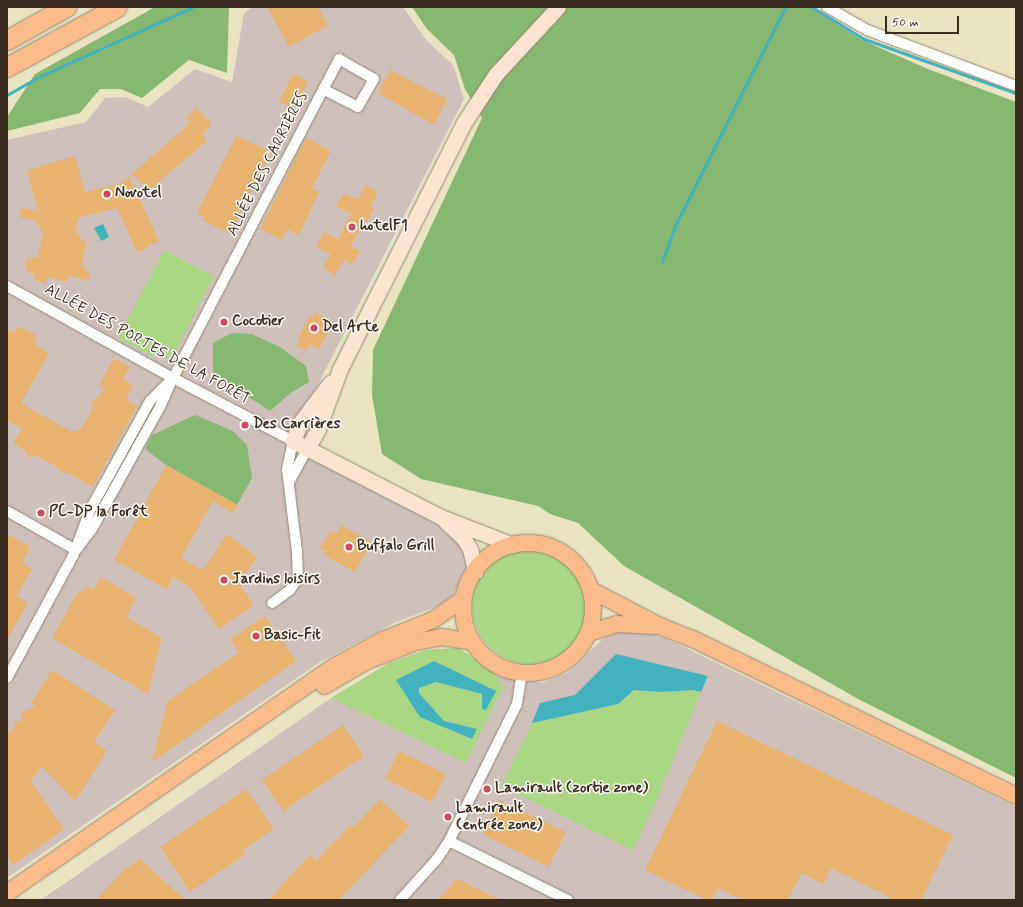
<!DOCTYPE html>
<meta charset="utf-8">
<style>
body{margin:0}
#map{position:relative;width:1023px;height:907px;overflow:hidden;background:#ebe4c3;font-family:Mynerve,sans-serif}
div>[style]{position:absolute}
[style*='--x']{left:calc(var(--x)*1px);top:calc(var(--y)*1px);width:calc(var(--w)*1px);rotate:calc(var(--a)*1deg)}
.industrial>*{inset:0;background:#d0c0bc}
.green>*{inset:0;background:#a9d784}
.round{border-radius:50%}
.forest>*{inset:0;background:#86b872}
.water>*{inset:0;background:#43b2bf}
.stream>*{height:3px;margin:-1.5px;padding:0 1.5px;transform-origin:1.5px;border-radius:1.5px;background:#43b2bf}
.building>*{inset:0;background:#e8b26f}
.roads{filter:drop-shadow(0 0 1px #938770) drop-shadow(0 0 1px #938770)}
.street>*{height:10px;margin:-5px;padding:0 5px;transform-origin:5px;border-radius:5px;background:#fff}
.secondary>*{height:15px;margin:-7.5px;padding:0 7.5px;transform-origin:7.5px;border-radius:7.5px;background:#fde4d1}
.primary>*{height:16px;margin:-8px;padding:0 8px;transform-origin:8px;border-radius:8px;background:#fabc8b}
.primary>.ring{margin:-8px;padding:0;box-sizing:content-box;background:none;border:16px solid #fabc8b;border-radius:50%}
.highway>*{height:19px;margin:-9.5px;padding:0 9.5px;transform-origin:9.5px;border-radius:9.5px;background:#fabc8b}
.dots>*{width:11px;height:11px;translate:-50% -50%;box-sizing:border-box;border:2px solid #fdfcf7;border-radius:50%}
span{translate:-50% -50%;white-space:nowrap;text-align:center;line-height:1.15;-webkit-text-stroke:3px #fdfcf7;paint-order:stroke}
.street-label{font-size:15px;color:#3b2a1e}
.poi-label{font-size:15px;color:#3b2a1e;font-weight:700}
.left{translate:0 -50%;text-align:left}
.frame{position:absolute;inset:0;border:8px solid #3b2a1e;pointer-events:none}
.scale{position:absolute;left:885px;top:16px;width:74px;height:18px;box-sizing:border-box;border:2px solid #3b2a1e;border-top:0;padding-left:5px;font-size:12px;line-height:14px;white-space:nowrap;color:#3b2a1e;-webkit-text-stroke:3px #fdfcf7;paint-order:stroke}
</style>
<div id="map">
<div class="industrial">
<div style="clip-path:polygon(253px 7px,403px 7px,426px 40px,453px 65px,464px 99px,287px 445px,434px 519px,461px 538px,469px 567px,453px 595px,438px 606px,394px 623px,320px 662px,7px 878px,7px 140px,86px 122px,105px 98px,126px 97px,148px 107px,195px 69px,232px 82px,244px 13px)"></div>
<div style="clip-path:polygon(623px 629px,640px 630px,663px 637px,1016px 807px,1016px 900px,41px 900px,331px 698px,389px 663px,426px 650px,458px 648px,497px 673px,542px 683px,567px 673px,603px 639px)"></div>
</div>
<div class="green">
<div style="clip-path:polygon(164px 250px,214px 276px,174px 354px,166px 358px,155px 357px,118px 338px)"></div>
<div class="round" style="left:472px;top:548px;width:116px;height:116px"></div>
<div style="clip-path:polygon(evenodd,458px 648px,497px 673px,503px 688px,466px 763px,331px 698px,389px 663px,426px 650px,458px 648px,434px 661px,495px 691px,482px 694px,436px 682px,419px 688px,419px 693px,444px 721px,458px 722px,441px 724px,420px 717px,397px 680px,434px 661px)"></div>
<div style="clip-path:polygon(634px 690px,662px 692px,692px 690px,701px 692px,654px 806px,633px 850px,501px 786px,532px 723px,618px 704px)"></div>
</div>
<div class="forest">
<div style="clip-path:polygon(155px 7px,229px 7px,227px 73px,189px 60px,142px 98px,121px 89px,100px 89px,80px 113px,7px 131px,7px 117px,35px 74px)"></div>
<div style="clip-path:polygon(412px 7px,816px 7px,815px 10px,862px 40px,928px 69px,1016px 102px,1016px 778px,860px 700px,624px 566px,578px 523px,550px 514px,538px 506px,421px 479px,382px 454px,372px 395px,373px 350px,482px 118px,465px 89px,454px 55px,427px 29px)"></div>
<div style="clip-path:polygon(232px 333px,252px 334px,280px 347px,306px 366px,309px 382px,292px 392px,270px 411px,213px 374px,213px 343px)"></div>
<div style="clip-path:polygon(195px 415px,233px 431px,247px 445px,252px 478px,237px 505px,166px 465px,145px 449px,152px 435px)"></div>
</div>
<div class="water">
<div style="clip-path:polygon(103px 224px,109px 237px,101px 241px,94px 228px)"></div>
<div style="clip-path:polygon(616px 654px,708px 676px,701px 692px,692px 690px,662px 692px,634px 690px,618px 704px,532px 723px,540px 703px,575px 695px)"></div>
<div style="clip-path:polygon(434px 661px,496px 691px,486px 710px,482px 709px,482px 694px,436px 682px,419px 688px,419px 693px,444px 721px,477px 729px,472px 739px,420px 717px,396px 680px)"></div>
</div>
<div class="stream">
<div style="--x:812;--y:7;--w:61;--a:31.6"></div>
<div style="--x:864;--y:39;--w:161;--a:19.6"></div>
<div style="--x:7;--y:95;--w:34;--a:-30"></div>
<div style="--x:36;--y:78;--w:172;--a:-24.3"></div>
<div style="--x:662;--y:262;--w:38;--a:-70"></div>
<div style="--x:675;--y:226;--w:245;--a:-63.3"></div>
</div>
<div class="building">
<div style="clip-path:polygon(267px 7px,318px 7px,328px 25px,289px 47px)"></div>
<div style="clip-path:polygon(390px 70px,447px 99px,434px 125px,378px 93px)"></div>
<div style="clip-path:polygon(293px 74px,308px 81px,294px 109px,279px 101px)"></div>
<div style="clip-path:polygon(197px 108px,212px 124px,202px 135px,207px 141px,149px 190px,132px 174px,190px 123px,186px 118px)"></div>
<div style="clip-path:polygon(236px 136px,272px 152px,230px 234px,202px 220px,204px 216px,197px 213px)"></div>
<div style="clip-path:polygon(306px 138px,331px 151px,312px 188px,319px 192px,299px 235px,287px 229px,282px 240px,260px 229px)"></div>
<div style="clip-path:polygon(75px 156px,85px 192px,122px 183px,129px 176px,159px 241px,137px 252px,117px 208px,78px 218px,76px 231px,82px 240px,87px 242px,82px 263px,89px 274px,89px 280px,68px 276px,67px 282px,47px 277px,46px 283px,34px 280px,35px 274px,28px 272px,25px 267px,27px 259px,38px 257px,43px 233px,36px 221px,19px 217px,21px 208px,38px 211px,27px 170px)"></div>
<div style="clip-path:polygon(365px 185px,378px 192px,371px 207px,374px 209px,367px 222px,364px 220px,351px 246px,360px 252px,352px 264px,344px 260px,335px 275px,323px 268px,331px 254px,316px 247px,324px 232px,338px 239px,351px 214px,336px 206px,344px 193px,358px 200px)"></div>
<div style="clip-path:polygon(315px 312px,334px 322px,319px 349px,310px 344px,306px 351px,297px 346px,300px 339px,298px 338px,309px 317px,311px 318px)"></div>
<div style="clip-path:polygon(18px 326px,33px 333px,38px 338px,34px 344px,49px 353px,21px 403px,72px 432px,80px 430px,93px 408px,91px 403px,94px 399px,98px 398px,104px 388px,99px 385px,114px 358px,130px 367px,123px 379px,133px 386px,126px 399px,137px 406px,93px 487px,66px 472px,63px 474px,57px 467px,35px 455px,31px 457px,26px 454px,25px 450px,13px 443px,22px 429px,7px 420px,7px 329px,14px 333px)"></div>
<div style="clip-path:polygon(166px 465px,238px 505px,233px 513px,213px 501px,181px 558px,203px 570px,227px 534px,257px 557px,239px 583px,254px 605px,219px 629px,190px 587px,173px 577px,167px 589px,114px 560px)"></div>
<div style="clip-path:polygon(38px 507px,49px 512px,45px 519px,34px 514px)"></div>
<div style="clip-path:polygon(341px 525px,372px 542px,355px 572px,324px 555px,326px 551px,320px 548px,330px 531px,336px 534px)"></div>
<div style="clip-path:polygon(7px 534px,30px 547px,22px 563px,32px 569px,17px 596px,28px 603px,7px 640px)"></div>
<div style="clip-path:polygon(101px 577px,136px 598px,126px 617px,162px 638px,148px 694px,52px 638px,79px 590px,82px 592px,86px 586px,93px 590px)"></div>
<div style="clip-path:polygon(265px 616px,296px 661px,152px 762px,167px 702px,239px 652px,230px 639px)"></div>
<div style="clip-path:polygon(52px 670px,115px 710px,94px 742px,107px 751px,75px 801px,41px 766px,31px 781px,64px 829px,13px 865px,7px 856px,7px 736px,15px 727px,14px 723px,23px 720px,20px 713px,36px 706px,31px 703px)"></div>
<div style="clip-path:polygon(717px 721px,953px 835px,921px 900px,889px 900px,890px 897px,831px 868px,824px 884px,801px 873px,788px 900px,743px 900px,718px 888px,712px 900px,707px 900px,645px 870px)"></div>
<div style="clip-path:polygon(343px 725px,364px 756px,283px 811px,262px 780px)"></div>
<div style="clip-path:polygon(399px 751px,446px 774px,432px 802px,385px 779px)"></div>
<div style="clip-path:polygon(246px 789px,274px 829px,243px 850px,246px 854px,190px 892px,160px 847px)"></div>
<div style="clip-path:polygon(380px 799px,409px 826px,339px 900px,268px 900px,310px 855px,316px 861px,351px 824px,354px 827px)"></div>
<div style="clip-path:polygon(499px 800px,566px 832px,549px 867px,482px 834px)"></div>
<div style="clip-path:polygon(140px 859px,185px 900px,96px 900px,123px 871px)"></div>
<div style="clip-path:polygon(457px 879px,501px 900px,438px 900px)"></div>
</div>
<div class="roads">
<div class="street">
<div style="--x:827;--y:7;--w:46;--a:29.9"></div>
<div style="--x:867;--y:30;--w:159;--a:20.6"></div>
<div style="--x:7;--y:286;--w:190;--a:29"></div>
<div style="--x:173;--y:378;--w:136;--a:27.7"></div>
<div style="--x:293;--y:441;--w:29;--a:102"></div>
<div style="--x:287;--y:469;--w:84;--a:83.1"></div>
<div style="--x:297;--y:552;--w:26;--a:88"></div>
<div style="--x:298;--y:578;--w:14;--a:124"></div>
<div style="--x:290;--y:590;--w:22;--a:144"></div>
<div style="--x:289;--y:482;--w:38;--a:-61"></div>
<div style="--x:7;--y:511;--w:79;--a:29.5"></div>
<div style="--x:76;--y:550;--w:26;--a:-53"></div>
<div style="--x:92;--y:529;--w:140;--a:-60.9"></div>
<div style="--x:160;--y:407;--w:32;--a:-66"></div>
<div style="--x:173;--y:378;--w:204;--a:-62.6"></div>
<div style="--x:267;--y:197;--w:156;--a:-62.4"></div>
<div style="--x:339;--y:59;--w:40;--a:29.7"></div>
<div style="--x:374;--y:79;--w:32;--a:120"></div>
<div style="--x:358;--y:107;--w:39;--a:-153"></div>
<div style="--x:7;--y:678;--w:139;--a:-61.6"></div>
<div style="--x:73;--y:556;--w:49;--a:-69.7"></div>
<div style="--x:90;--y:510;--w:124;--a:-61.2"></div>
<div style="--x:150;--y:401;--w:25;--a:-45"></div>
<div style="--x:449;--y:841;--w:133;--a:26.4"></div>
<div style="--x:400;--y:900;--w:55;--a:-47.9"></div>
<div style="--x:437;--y:859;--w:22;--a:-56"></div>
<div style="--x:449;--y:841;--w:153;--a:-63.6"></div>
<div style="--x:517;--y:704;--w:31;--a:-81"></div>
</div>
<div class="secondary">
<div style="--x:330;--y:383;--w:48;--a:127.3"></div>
<div style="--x:301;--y:421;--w:22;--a:112"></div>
<div style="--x:293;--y:441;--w:166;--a:27.2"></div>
<div style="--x:441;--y:517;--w:77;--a:21.3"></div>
<div style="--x:307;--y:449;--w:23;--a:-61"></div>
<div style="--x:318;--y:429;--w:64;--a:-69.9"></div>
<div style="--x:340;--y:369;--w:274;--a:-63.3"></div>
<div style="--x:463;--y:124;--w:60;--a:-56.6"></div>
<div style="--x:496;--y:74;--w:91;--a:-47.2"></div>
<div style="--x:446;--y:522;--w:25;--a:43"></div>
<div style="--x:464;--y:539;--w:12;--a:59"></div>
<div style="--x:470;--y:549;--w:23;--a:77"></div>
</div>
<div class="primary">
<div class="ring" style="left:463px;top:543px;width:114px;height:114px"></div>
<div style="--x:591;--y:590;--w:78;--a:27.6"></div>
<div style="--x:660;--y:626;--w:35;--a:22"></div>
<div style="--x:693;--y:639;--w:359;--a:25.9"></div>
<div style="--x:589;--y:633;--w:29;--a:-18"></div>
<div style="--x:617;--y:624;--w:37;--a:3"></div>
<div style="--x:324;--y:686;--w:50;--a:-30.2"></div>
<div style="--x:367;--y:661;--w:53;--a:-21.2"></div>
<div style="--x:416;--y:642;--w:26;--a:-11"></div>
<div style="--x:442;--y:637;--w:30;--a:9"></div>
<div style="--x:7;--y:893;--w:397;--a:-34.7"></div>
<div style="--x:333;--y:667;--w:57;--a:-28.4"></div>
<div style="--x:383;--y:640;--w:54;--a:-21.8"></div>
<div style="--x:433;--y:620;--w:37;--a:-35"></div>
</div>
<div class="highway">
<div style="--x:7;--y:40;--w:68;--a:-29.2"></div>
<div style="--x:7;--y:67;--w:125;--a:-28.6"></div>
</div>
</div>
<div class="dots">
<div style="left:107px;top:194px;background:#d1495b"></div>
<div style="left:352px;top:227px;background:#d1495b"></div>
<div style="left:224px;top:322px;background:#d1495b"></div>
<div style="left:314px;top:328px;background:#d1495b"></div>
<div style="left:245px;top:425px;background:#d1495b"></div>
<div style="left:41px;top:513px;background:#d1495b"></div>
<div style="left:349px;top:547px;background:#d1495b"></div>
<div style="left:224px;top:580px;background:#d1495b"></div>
<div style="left:256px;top:636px;background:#d1495b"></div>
<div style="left:487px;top:789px;background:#d1495b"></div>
<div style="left:448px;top:817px;background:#d1495b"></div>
</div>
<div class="street-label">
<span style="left:268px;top:164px;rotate:-63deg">ALLÉE DES CARRIÈRES</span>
<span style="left:147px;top:345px;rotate:29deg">ALLÉE DES PORTES DE LA FORÊT</span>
</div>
<div class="poi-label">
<span class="left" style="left:115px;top:194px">Novotel</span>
<span class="left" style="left:360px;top:227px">hotelF1</span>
<span class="left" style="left:232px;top:322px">Cocotier</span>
<span class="left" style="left:322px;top:328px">Del Arte</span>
<span class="left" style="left:253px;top:425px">Des Carrières</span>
<span class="left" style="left:49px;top:513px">PC-DP la Forêt</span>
<span class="left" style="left:357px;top:547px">Buffalo Grill</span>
<span class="left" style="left:232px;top:580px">Jardins loisirs</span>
<span class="left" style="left:264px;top:636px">Basic-Fit</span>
<span class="left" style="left:495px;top:789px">Lamirault (zortie zone)</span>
<span class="left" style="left:456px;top:817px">Lamirault<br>(entrée zone)</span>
</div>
<div class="frame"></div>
<div class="scale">50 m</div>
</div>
